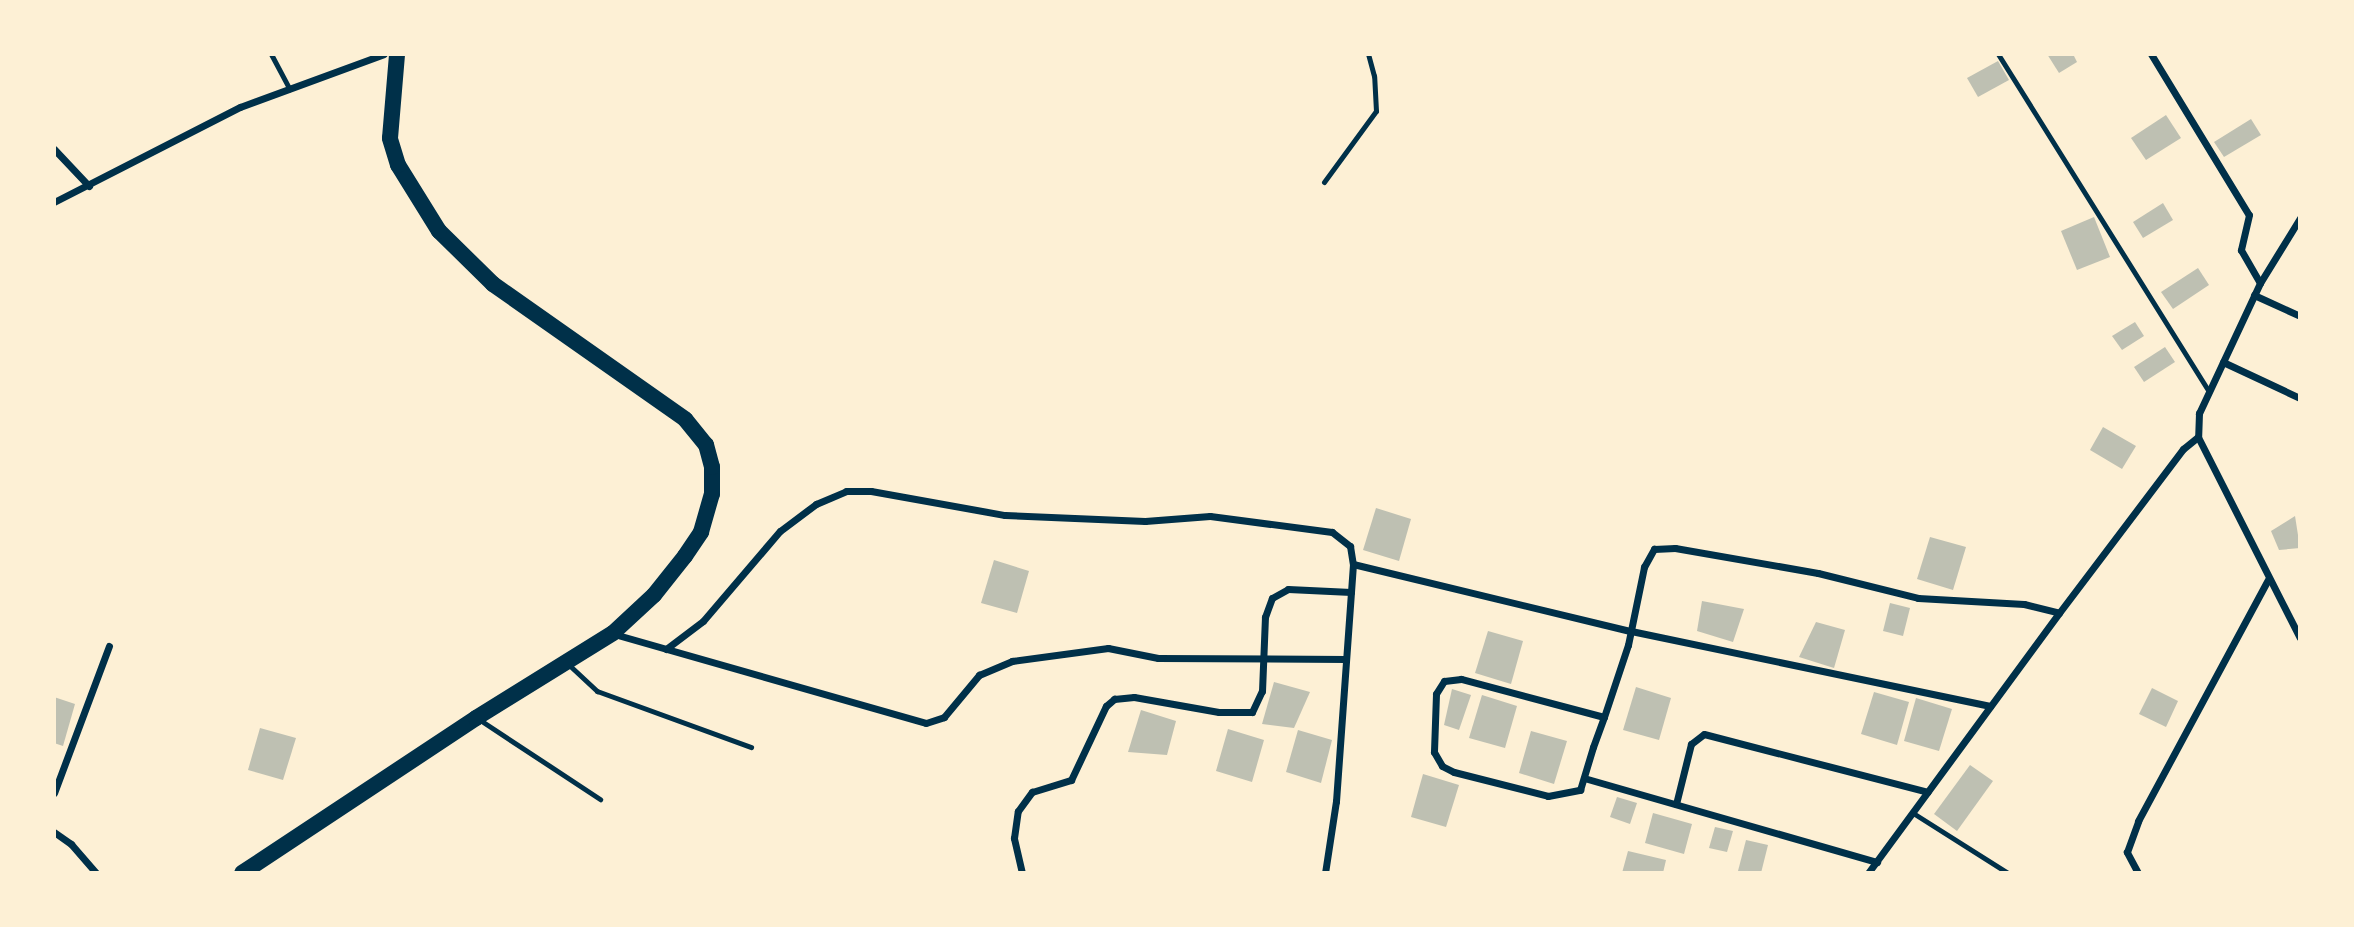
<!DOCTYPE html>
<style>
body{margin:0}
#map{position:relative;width:2354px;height:927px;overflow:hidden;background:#fdf0d5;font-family:"Noto Sans",sans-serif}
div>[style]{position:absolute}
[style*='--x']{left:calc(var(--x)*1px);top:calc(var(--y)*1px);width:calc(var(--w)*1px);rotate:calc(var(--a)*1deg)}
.building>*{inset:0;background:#bec0b2}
.service>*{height:5px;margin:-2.5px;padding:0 2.5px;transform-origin:2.5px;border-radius:2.5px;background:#003049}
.minor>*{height:7px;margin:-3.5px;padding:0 3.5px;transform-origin:3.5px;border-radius:3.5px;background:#003049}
.primary>*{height:16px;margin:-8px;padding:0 8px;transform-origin:8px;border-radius:8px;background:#003049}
span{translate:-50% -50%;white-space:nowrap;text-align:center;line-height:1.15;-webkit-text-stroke:6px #fdf0d5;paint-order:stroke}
.frame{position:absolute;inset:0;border:56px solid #fdf0d5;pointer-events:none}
</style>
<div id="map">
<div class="building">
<div style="clip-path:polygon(2047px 54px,2073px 54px,2077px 62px,2059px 73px)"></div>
<div style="clip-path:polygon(1998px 61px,2009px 80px,1978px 97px,1967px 78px)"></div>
<div style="clip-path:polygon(2166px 115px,2181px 138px,2146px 160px,2131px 138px)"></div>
<div style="clip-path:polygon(2251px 119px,2261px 135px,2224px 157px,2214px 142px)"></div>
<div style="clip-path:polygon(2163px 203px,2173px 220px,2143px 238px,2133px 222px)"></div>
<div style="clip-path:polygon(2094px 217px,2110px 257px,2077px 270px,2061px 231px)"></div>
<div style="clip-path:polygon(2198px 268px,2209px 285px,2173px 309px,2161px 292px)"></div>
<div style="clip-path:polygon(2135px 322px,2144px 336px,2122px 350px,2112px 336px)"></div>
<div style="clip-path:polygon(2165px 347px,2175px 362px,2144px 382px,2134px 367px)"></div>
<div style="clip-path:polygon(2103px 427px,2136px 446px,2122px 469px,2090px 450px)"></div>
<div style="clip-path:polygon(1376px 508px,1411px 519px,1399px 561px,1363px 550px)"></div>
<div style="clip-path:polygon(2295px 516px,2300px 548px,2279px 550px,2271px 531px)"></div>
<div style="clip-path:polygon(1930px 537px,1966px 547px,1953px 590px,1917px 579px)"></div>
<div style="clip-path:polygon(994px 560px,1029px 571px,1017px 613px,981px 603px)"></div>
<div style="clip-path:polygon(1702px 601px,1744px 609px,1733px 642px,1697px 631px)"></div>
<div style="clip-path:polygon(1890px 603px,1910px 608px,1903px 636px,1883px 631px)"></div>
<div style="clip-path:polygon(1816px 622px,1845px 630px,1834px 668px,1799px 657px)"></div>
<div style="clip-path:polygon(1488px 631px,1523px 641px,1511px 684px,1475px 673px)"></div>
<div style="clip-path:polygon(1274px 682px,1310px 692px,1294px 728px,1262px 724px)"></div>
<div style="clip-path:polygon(1636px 687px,1671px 698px,1659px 740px,1623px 730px)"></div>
<div style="clip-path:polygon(2152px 688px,2178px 701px,2166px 727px,2139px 714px)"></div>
<div style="clip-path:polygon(1452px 689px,1471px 695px,1459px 730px,1444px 725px)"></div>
<div style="clip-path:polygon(1874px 692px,1909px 702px,1897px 745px,1861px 734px)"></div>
<div style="clip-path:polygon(1482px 695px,1517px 706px,1505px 748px,1469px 738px)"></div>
<div style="clip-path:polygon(54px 697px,75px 704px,63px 746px,54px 743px)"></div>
<div style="clip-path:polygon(1916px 698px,1952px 709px,1939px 751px,1904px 741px)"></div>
<div style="clip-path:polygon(1141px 710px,1176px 721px,1167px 755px,1128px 752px)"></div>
<div style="clip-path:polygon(260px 728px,296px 738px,283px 780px,248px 770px)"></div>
<div style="clip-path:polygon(1228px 729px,1264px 740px,1252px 782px,1216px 771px)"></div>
<div style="clip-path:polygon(1298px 730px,1332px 740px,1321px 783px,1286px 772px)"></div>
<div style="clip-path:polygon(1531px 731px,1567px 741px,1554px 784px,1519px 773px)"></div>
<div style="clip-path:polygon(1970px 765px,1993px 781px,1957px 831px,1934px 814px)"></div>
<div style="clip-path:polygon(1423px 774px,1459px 785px,1446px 827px,1411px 817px)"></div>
<div style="clip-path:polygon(1617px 797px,1637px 803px,1630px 824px,1610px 817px)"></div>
<div style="clip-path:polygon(1653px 813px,1692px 824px,1684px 854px,1645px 843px)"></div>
<div style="clip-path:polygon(1715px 827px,1733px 831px,1727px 852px,1709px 848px)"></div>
<div style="clip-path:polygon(1746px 840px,1768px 845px,1761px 873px,1738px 871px)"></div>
<div style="clip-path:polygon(1628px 851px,1666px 860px,1663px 873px,1622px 873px)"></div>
</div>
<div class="service">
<div style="--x:271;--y:54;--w:40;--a:62"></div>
<div style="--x:1998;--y:54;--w:398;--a:58"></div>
<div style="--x:1324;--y:182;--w:88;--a:-53.8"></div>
<div style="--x:1376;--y:111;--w:35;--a:-93"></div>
<div style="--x:1374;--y:76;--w:23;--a:-105"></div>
<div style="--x:568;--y:664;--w:40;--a:43"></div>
<div style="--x:597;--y:691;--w:164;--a:20"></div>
<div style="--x:480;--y:720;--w:144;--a:33.4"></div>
<div style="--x:1913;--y:813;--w:112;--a:32.3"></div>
</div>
<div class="minor">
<div style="--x:2151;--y:54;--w:188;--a:58.7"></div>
<div style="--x:2249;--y:215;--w:36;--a:103"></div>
<div style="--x:2241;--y:250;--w:38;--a:60"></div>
<div style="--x:54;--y:149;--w:51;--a:46.6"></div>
<div style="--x:54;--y:202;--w:209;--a:-27.1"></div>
<div style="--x:240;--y:107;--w:153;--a:-20.2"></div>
<div style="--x:2300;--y:218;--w:76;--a:121.6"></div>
<div style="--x:2260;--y:283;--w:144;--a:115.1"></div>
<div style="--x:2199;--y:413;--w:24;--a:92"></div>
<div style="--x:2198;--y:437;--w:225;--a:63.1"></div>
<div style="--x:2254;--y:295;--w:51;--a:24.5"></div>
<div style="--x:2223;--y:362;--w:85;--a:25.1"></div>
<div style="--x:1353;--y:564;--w:286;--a:13.6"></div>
<div style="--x:1631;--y:631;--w:367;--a:11.8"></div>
<div style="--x:614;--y:634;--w:324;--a:15.9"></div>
<div style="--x:926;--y:723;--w:19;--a:-18"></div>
<div style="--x:944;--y:717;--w:55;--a:-50.2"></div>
<div style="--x:979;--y:675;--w:36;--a:-23"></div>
<div style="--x:1012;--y:661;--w:97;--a:-7.7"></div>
<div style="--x:1108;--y:648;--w:51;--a:11.3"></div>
<div style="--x:1158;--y:658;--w:188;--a:0.3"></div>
<div style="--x:666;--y:649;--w:46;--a:-37.1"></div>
<div style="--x:703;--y:621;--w:118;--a:-49.5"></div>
<div style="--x:780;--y:531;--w:45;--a:-36.9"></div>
<div style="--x:816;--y:504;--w:33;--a:-23"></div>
<div style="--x:846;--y:491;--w:25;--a:0"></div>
<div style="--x:871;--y:491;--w:136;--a:10.2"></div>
<div style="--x:1005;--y:515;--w:140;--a:2.5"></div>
<div style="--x:1145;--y:521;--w:65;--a:-4.4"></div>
<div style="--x:1210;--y:516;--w:123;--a:7.5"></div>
<div style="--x:1332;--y:532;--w:23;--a:38"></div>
<div style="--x:1350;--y:546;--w:18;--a:81"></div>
<div style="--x:1353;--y:564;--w:238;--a:94.1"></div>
<div style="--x:1336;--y:801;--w:73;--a:98.7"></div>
<div style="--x:1604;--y:717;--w:148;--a:-165.1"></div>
<div style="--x:1461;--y:679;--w:17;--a:173"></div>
<div style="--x:1444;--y:681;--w:15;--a:122"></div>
<div style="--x:1436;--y:694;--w:58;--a:92"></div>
<div style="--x:1434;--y:752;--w:16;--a:60"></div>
<div style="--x:1442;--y:766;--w:13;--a:27"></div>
<div style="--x:1454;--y:772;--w:97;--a:14.3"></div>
<div style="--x:1548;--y:796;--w:33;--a:-11"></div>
<div style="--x:1580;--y:790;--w:45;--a:-73.2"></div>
<div style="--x:1593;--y:747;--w:32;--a:-70"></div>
<div style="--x:1604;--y:717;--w:76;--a:-71.6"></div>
<div style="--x:1628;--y:645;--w:80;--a:-78.4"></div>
<div style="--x:1644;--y:567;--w:21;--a:-61"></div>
<div style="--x:1654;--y:549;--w:21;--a:-3"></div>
<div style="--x:1675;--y:548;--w:145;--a:9.9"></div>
<div style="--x:1818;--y:573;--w:103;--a:14"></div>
<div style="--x:1918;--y:598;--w:106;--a:3.2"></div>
<div style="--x:2024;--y:604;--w:36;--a:14"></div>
<div style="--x:1584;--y:778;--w:305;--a:16"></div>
<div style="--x:54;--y:793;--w:157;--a:-69.5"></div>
<div style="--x:1676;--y:804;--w:62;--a:-76"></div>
<div style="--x:1691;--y:744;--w:16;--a:-38"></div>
<div style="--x:1704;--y:734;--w:231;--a:14.5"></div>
<div style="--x:54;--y:832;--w:21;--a:35"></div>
<div style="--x:71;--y:844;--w:38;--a:49"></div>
<div style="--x:1022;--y:873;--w:36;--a:-103"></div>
<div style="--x:1014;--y:838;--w:27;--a:-82"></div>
<div style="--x:1018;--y:811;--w:24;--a:-54"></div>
<div style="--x:1032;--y:792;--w:41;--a:-17.1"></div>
<div style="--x:1071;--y:780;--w:82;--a:-64.7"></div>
<div style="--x:1106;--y:706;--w:11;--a:-41"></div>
<div style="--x:1114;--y:699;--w:20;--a:-6"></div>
<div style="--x:1134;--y:697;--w:86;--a:10"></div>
<div style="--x:1219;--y:712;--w:33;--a:0"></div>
<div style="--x:1252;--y:712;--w:23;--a:-65"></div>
<div style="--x:1262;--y:691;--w:74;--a:-87.7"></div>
<div style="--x:1265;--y:617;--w:20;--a:-70"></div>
<div style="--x:1272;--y:598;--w:18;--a:-29"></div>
<div style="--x:1288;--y:589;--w:63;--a:2.7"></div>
<div style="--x:1868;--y:873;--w:323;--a:-53.7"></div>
<div style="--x:2059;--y:613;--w:206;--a:-52.9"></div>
<div style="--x:2183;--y:449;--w:19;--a:-39"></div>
<div style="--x:2138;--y:873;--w:24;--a:-118"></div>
<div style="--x:2127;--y:852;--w:33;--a:-70"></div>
<div style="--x:2138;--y:821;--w:274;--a:-61.7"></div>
</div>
<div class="primary">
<div style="--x:242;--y:873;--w:281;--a:-33.5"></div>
<div style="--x:476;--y:718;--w:161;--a:-31.8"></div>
<div style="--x:613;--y:633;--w:56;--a:-42.8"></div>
<div style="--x:654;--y:595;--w:50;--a:-51.5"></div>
<div style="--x:685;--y:556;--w:29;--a:-56"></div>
<div style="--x:701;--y:532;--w:40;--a:-74"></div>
<div style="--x:712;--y:494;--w:27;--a:-90"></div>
<div style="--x:712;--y:467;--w:23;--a:-105"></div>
<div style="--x:706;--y:445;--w:33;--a:-129"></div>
<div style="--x:685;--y:419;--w:235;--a:-144.9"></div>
<div style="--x:493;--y:284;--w:76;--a:-135.5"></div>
<div style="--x:439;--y:231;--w:78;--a:-121.8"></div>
<div style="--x:398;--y:165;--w:28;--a:-107"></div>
<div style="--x:390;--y:138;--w:84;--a:-85.2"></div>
</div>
<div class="frame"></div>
</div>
